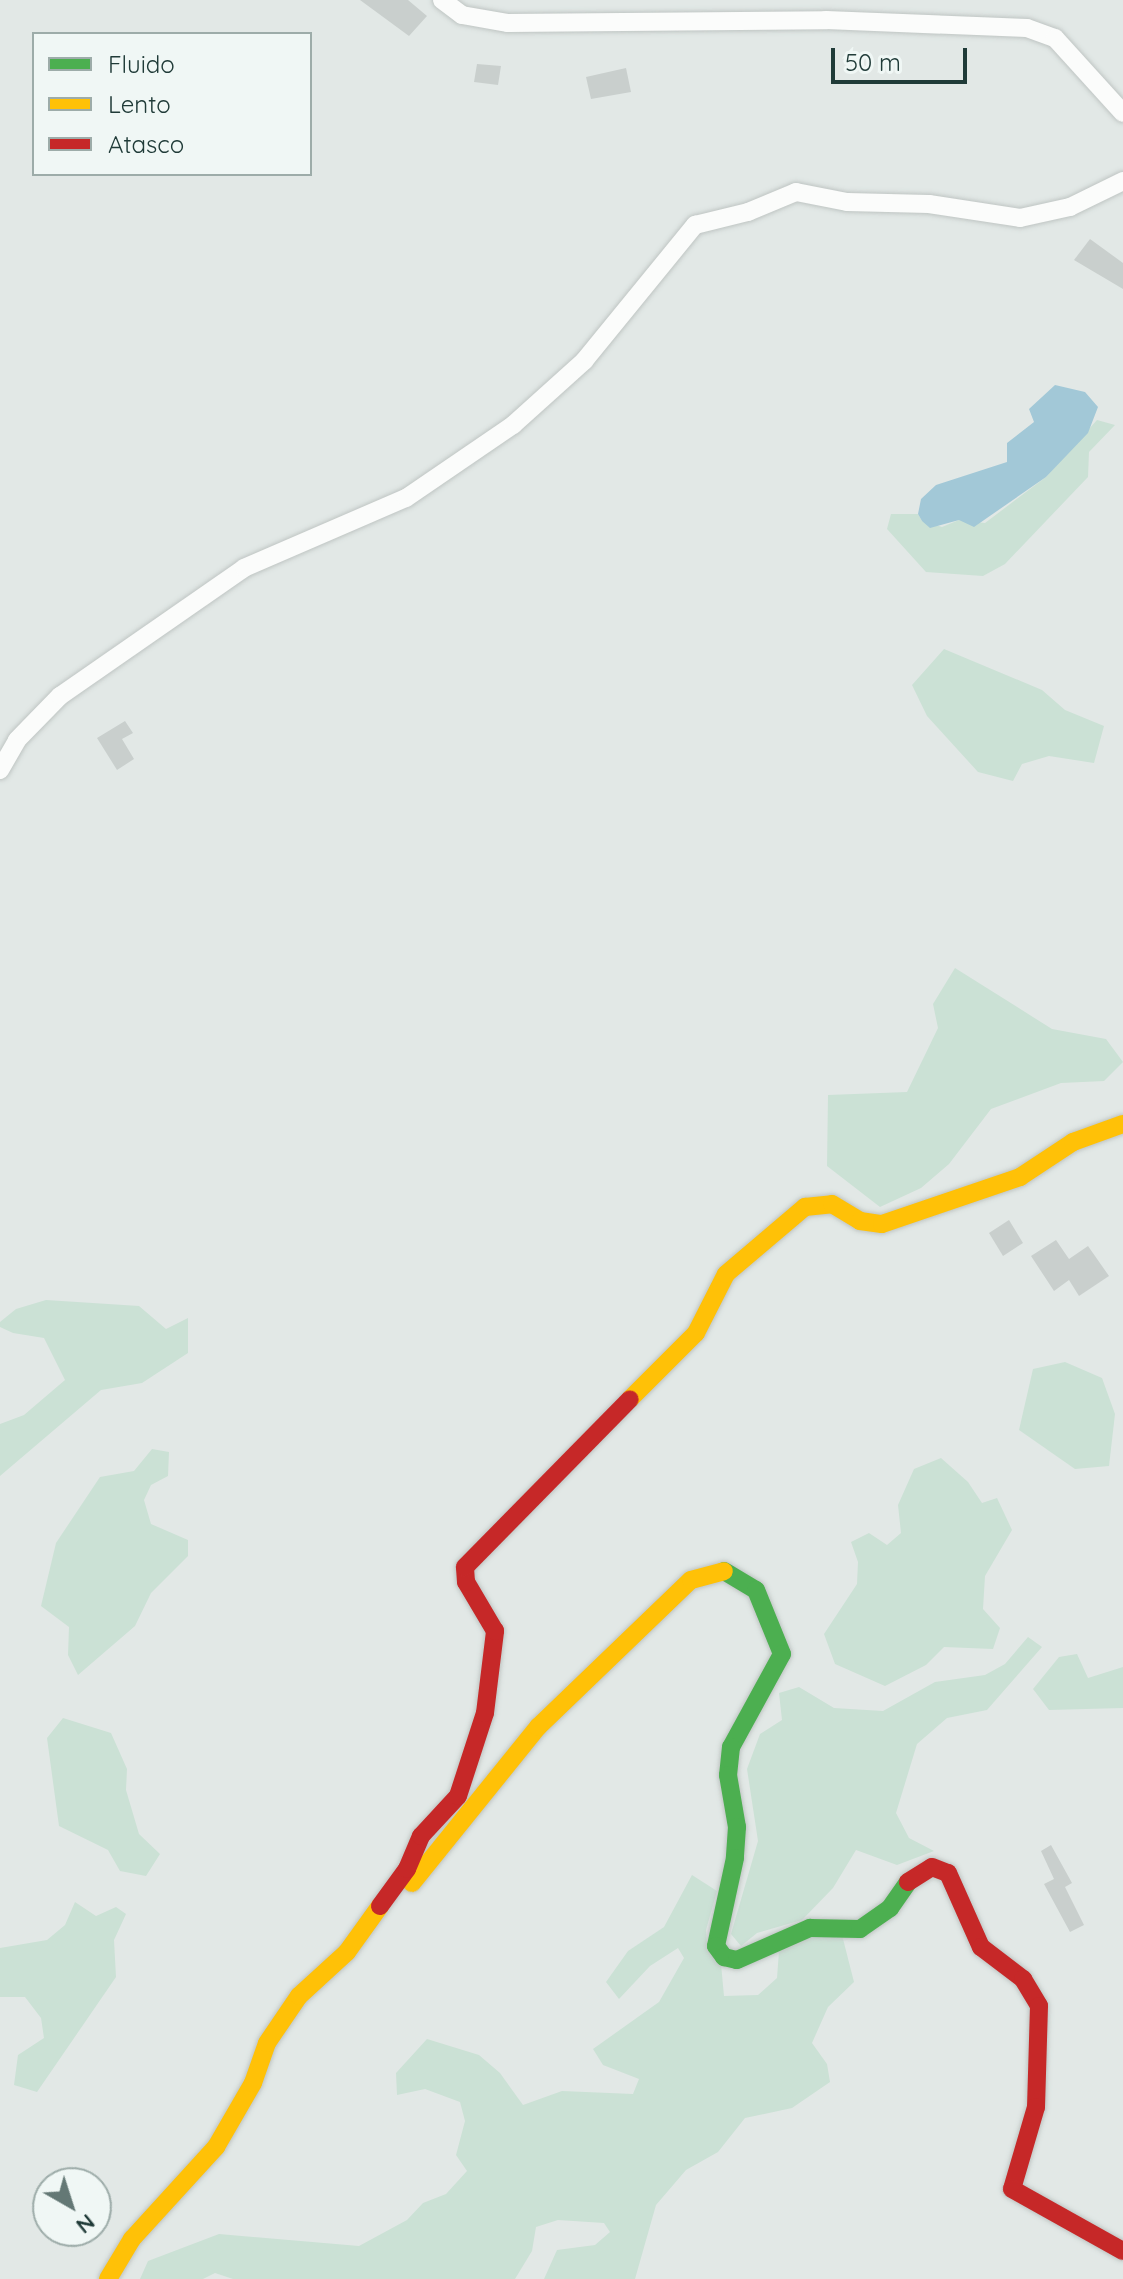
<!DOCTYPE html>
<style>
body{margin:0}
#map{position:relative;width:1123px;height:2279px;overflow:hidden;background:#e2e8e6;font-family:Quicksand,sans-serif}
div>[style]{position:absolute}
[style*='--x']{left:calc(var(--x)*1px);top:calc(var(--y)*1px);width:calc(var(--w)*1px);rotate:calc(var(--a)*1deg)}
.green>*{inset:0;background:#cbe1d5}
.water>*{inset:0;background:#a2c8d7}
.building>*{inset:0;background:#c9cfcd}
.roads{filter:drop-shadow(0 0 2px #bfc5c3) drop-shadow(0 0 2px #bfc5c3)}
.street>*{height:18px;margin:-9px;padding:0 9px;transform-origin:9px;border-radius:9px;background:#fbfcfb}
.fast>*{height:18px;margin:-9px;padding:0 9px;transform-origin:9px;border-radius:9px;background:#4caf50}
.slow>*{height:18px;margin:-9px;padding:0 9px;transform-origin:9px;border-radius:9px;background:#ffc107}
.jam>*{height:18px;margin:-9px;padding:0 9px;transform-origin:9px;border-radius:9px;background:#c62828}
span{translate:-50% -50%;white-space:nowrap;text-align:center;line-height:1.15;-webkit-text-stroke:7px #f0f7f5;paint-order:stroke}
.legend{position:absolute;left:32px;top:32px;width:280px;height:144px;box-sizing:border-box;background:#f0f7f5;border:2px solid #9daca9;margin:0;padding:10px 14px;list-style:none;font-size:24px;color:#203b38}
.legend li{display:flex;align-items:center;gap:16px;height:40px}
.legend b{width:40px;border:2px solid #9daca9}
.north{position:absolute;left:32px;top:2167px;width:80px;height:80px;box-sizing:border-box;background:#f0f7f5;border:2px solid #9daca9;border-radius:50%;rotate:141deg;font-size:22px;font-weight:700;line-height:32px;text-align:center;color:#203b38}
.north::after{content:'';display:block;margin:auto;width:28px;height:36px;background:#647875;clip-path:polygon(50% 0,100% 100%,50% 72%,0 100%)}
.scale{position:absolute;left:831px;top:48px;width:136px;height:36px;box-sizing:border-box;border:4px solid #203b38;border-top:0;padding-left:10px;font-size:24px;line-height:28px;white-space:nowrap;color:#203b38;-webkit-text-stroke:6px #f0f7f5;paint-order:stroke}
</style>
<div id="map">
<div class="green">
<div style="clip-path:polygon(1097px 420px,1115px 425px,1089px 452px,1088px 477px,1005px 564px,983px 576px,926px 572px,887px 529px,891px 514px,918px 514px,922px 521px,942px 527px,959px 520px,985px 523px,1046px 477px)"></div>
<div style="clip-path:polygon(944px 649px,1042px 690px,1065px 710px,1104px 726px,1094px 763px,1049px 756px,1022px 764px,1013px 781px,978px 772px,927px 716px,912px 685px)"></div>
<div style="clip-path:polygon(955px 968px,1052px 1029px,1106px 1039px,1123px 1062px,1104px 1081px,1061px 1083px,991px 1109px,949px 1164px,921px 1188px,880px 1207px,827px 1166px,828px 1095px,907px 1092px,938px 1028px,933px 1004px)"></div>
<div style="clip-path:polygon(46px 1300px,139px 1306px,166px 1329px,188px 1318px,188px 1353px,142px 1383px,101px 1390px,0 1476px,0 1424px,24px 1415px,65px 1380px,44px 1338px,13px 1333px,0 1327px,0 1322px,16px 1309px)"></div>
<div style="clip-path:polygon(1065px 1362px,1102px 1378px,1115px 1414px,1109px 1466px,1075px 1469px,1019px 1430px,1033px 1369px)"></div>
<div style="clip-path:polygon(152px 1449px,169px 1452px,168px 1476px,151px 1485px,144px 1500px,151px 1524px,188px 1540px,188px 1556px,151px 1593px,135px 1626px,78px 1675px,68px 1655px,69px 1627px,41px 1606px,56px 1543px,100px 1477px,134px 1471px)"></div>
<div style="clip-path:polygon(941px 1458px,968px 1482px,982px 1503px,997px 1498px,1012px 1530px,985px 1576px,983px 1609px,1000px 1628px,993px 1649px,944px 1647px,926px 1665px,885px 1686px,835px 1664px,824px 1634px,857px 1584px,858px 1562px,851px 1542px,869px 1533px,887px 1545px,901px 1533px,898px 1505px,914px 1469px)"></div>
<div style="clip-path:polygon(1028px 1637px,1042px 1647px,987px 1710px,947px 1718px,917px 1744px,896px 1813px,909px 1838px,934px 1851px,897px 1865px,856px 1850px,833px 1888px,802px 1920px,757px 1933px,741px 1946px,731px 1934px,758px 1841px,747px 1769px,760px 1734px,782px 1720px,779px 1693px,799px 1687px,834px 1708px,883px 1711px,935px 1682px,985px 1675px,1005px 1664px)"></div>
<div style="clip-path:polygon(1077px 1654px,1088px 1678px,1123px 1667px,1123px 1708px,1049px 1710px,1033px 1689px,1059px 1657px)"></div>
<div style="clip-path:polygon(63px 1718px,111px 1733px,127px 1769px,126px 1790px,139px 1834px,160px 1854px,146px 1876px,120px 1871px,108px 1850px,59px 1826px,47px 1738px)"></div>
<div style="clip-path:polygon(692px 1875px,717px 1891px,706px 1930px,707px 1945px,721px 1964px,724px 1996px,758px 1995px,777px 1978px,779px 1951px,810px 1937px,842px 1935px,854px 1982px,828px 2007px,812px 2043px,827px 2064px,830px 2082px,792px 2108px,745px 2118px,718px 2152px,686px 2170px,656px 2205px,635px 2279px,544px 2279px,557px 2250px,595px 2245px,610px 2232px,604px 2223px,558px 2220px,536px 2227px,532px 2251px,515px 2279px,233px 2279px,215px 2273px,203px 2279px,140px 2279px,148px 2261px,219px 2234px,359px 2246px,407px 2220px,423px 2203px,446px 2194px,467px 2171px,456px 2155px,465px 2121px,460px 2102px,425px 2089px,397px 2095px,396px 2073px,427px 2039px,479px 2055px,500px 2073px,523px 2105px,562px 2091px,633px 2094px,639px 2079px,603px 2065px,593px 2049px,659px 2002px,684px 1958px,678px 1948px,650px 1966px,619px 1999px,606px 1982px,628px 1951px,664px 1927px)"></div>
<div style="clip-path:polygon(75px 1902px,96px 1916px,116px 1907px,126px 1914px,114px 1940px,116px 1977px,37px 2092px,14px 2085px,18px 2055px,44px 2038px,41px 2018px,25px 1997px,0 1997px,0 1948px,47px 1940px,65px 1925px)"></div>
</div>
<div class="water">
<div style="clip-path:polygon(1055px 385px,1085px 392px,1098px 407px,1088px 433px,1046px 477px,974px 527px,959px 520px,930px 528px,922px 521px,918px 514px,921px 499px,936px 485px,1007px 462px,1007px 443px,1034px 422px,1029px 409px)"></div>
</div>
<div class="building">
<div style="clip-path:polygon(360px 0,408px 0,427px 16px,409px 36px)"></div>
<div style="clip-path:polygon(477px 64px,501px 66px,498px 85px,474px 82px)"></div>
<div style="clip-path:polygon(626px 68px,631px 92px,591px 99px,586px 77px)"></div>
<div style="clip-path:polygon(1090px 239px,1123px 263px,1123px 289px,1074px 260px)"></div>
<div style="clip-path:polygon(125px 721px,133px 733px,122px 739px,134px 759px,117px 770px,97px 738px)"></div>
<div style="clip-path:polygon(1009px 1220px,1023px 1243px,1003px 1256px,989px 1233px)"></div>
<div style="clip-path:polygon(1056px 1240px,1069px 1259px,1088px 1246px,1109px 1276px,1079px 1296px,1069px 1280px,1054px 1291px,1031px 1256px)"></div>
<div style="clip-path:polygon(1051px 1845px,1072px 1883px,1065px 1887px,1084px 1925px,1070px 1932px,1044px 1884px,1054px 1879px,1041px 1851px)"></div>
</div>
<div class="roads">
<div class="street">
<div style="--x:442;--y:0;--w:25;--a:37"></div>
<div style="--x:462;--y:15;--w:47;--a:9.9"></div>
<div style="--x:508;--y:23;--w:318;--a:-0.5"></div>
<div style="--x:826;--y:20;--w:201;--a:2.3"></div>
<div style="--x:1027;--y:28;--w:30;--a:20"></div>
<div style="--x:1055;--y:38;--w:101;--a:47.8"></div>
<div style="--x:0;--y:770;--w:34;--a:-60"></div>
<div style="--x:17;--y:740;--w:62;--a:-45.7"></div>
<div style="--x:60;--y:696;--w:224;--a:-34.8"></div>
<div style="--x:244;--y:568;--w:176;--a:-23.4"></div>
<div style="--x:406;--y:498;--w:130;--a:-34.3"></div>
<div style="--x:513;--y:425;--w:96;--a:-42"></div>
<div style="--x:584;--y:361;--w:176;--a:-50.8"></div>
<div style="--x:695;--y:225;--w:55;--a:-13.8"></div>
<div style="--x:748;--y:212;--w:52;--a:-22.6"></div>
<div style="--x:796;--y:192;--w:52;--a:11.1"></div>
<div style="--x:847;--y:202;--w:82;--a:1.4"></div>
<div style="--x:929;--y:204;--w:92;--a:8.7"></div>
<div style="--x:1020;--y:218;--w:51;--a:-12.4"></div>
<div style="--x:1070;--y:207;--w:59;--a:-26.1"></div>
</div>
<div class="fast">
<div style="--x:724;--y:1571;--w:37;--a:31"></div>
<div style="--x:756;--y:1590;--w:69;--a:67.9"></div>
<div style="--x:782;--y:1654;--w:106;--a:118.7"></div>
<div style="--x:731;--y:1747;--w:28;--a:96"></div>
<div style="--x:728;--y:1775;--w:53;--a:80.2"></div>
<div style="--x:737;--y:1827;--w:31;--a:94"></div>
<div style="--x:735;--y:1858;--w:90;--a:102.2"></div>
<div style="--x:716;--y:1946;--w:14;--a:54"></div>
<div style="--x:724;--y:1957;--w:13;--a:13"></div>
<div style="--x:737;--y:1960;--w:80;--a:-23.7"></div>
<div style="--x:810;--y:1928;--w:50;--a:1.1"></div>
<div style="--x:860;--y:1929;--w:37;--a:-35"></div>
<div style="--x:890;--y:1908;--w:32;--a:-55"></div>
</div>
<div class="slow">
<div style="--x:630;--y:1399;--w:93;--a:-45"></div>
<div style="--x:696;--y:1333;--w:66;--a:-63"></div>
<div style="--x:726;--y:1274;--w:104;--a:-40.3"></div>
<div style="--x:805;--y:1207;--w:27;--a:-6"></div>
<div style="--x:832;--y:1204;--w:33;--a:31"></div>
<div style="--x:860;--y:1221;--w:22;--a:8"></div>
<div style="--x:882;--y:1224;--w:146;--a:-18.8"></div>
<div style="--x:1020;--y:1177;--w:64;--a:-33.4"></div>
<div style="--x:1073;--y:1142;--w:53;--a:-19.8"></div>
<div style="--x:412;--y:1883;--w:201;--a:-51.1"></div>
<div style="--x:538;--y:1727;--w:212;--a:-43.9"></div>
<div style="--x:691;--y:1580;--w:34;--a:-15"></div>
<div style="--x:108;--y:2279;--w:47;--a:-59"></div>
<div style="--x:132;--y:2239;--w:125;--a:-47.6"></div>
<div style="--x:216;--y:2147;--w:74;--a:-60"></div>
<div style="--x:253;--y:2083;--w:42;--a:-70.7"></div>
<div style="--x:267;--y:2043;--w:57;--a:-55.8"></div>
<div style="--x:299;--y:1996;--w:65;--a:-42.5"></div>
<div style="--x:347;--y:1952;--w:57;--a:-54.3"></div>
</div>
<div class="jam">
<div style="--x:908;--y:1882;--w:28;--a:-32"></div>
<div style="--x:932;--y:1867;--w:17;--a:21"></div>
<div style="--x:948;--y:1873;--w:81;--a:66"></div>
<div style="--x:981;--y:1947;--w:53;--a:37.3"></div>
<div style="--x:1023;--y:1979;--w:31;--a:59"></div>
<div style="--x:1039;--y:2006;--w:101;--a:91.7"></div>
<div style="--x:1036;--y:2107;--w:85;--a:106.3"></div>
<div style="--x:1012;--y:2189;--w:127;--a:29.2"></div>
<div style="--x:380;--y:1906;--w:46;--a:-53.9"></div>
<div style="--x:407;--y:1869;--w:36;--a:-67"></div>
<div style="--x:421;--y:1836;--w:54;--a:-47.2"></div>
<div style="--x:458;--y:1796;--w:87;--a:-72"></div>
<div style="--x:485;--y:1713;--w:83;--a:-83"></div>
<div style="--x:495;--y:1631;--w:57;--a:-120.6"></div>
<div style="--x:466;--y:1582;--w:15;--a:-94"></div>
<div style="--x:465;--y:1567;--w:235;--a:-45.5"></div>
</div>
</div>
<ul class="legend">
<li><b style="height:10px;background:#4caf50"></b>Fluido</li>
<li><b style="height:10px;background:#ffc107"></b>Lento</li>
<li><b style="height:10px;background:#c62828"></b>Atasco</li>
</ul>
<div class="north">N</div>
<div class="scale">50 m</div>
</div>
